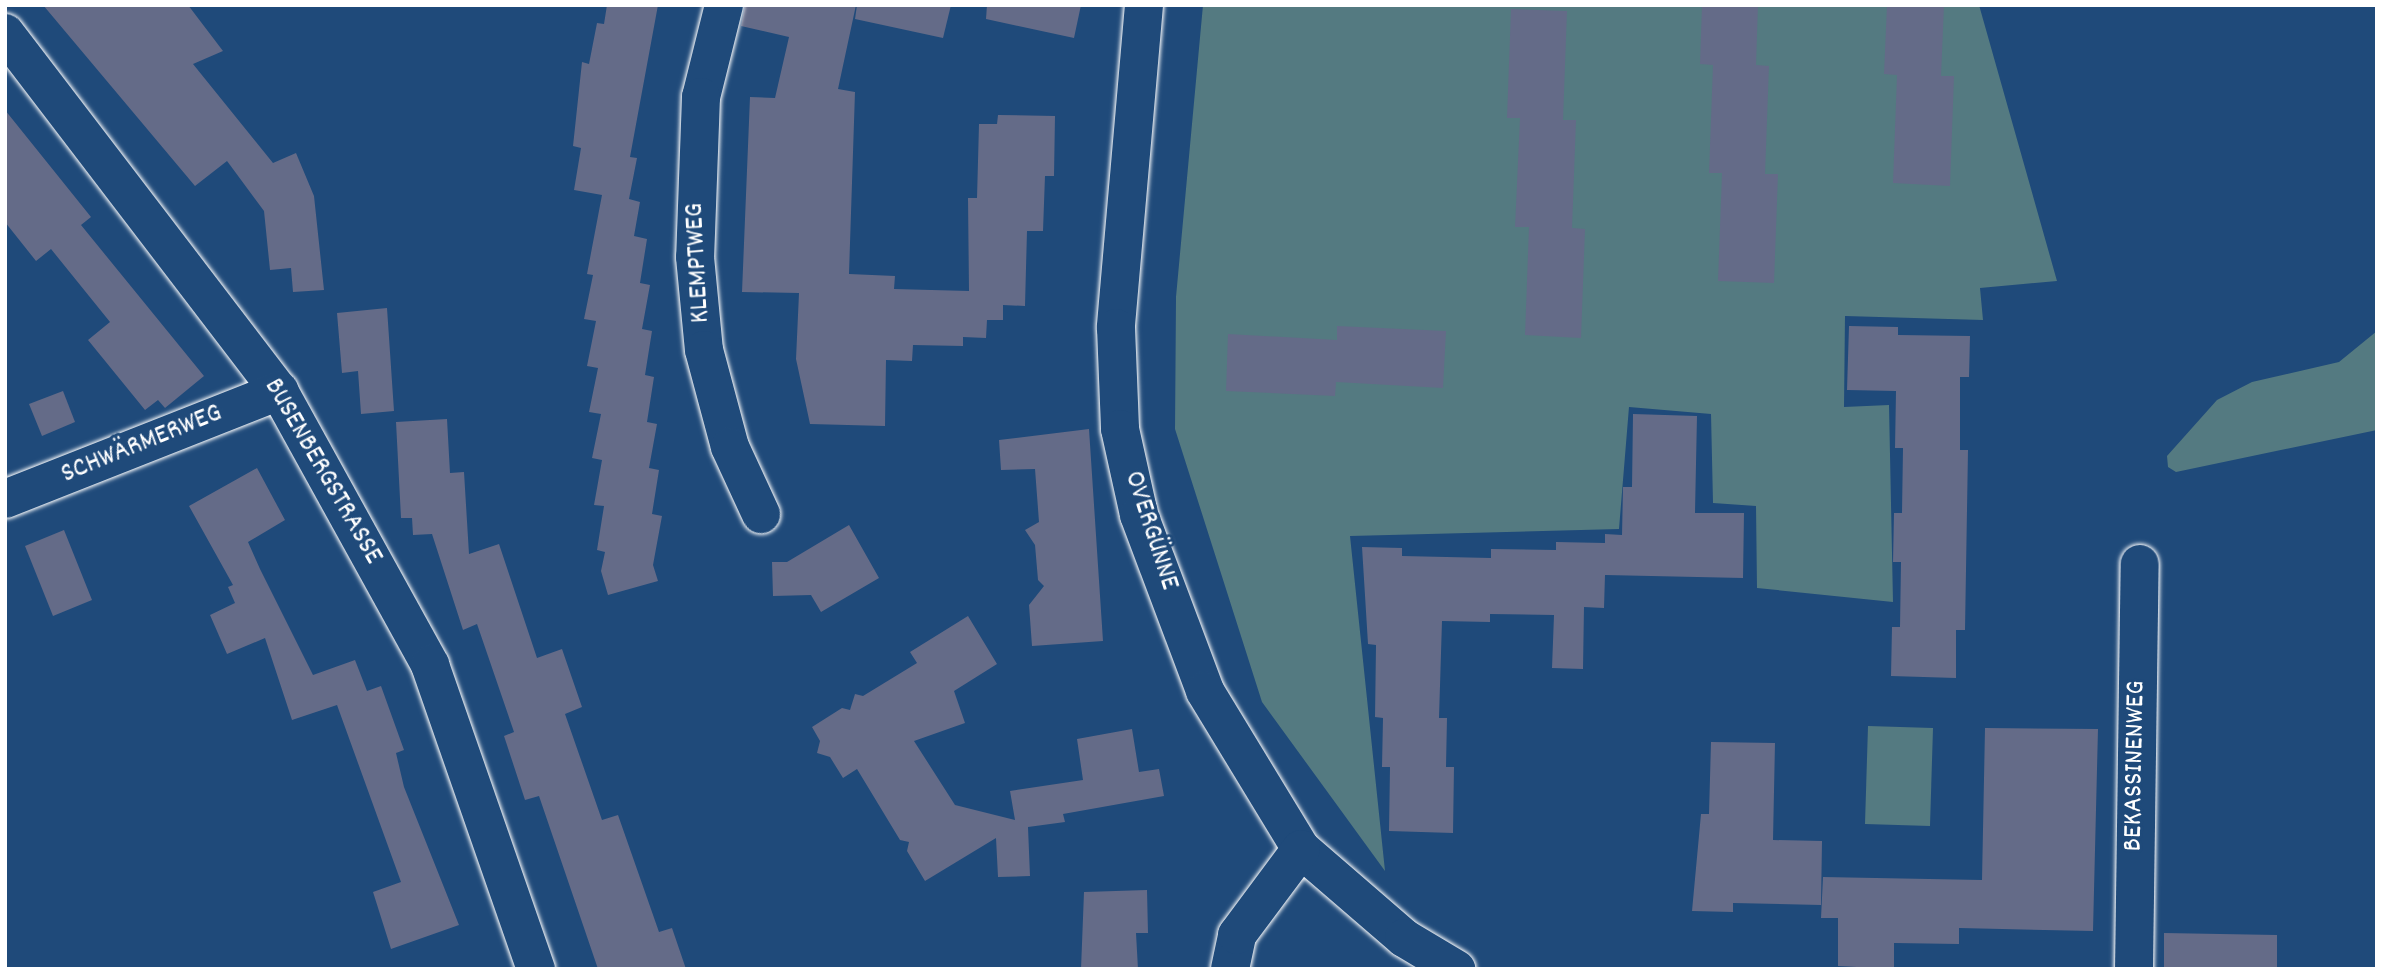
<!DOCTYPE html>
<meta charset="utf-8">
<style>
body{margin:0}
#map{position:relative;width:2382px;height:974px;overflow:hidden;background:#1f4a7a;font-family:Dekko,sans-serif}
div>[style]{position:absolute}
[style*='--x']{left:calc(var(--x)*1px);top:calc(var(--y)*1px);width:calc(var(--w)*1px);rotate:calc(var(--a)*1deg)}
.green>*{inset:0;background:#547a81}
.building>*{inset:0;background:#646b88}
.roads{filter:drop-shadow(0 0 2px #fff) drop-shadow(0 0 2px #fff)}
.street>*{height:38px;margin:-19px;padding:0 19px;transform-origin:19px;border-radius:19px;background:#1f4a7a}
span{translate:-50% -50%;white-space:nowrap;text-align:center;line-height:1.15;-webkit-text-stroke:6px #1f4a7a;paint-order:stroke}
.street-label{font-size:28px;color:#fff}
.frame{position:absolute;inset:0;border:7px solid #fff;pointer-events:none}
</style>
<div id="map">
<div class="green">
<div style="clip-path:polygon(1203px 5px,1979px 5px,2057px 281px,1980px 288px,1983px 320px,1845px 316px,1844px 407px,1889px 405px,1893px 602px,1757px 588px,1756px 506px,1713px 503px,1711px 414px,1629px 407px,1619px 529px,1350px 536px,1385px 871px,1262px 702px,1175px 429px,1176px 297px)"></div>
<div style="clip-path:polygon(2377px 331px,2377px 430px,2176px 472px,2168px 467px,2167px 456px,2217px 400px,2252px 382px,2339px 362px)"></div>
<div style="clip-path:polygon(1868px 726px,1933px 728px,1930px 826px,1865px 824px)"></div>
</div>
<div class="building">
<div style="clip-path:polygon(43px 5px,188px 5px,223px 51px,193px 64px,273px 163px,296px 153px,314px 196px,324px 290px,293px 292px,291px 268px,270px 270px,264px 211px,230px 165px,227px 161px,195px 186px)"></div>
<div style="clip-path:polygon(607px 5px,658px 5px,630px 157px,637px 158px,629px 199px,640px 202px,634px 236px,647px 239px,640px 283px,650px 285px,642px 329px,652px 331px,645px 375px,654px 377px,647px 422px,657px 424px,649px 468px,659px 470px,652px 514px,662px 516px,653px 565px,658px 581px,608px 595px,601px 571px,605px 552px,597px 550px,604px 506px,594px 505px,602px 460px,592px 458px,601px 414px,589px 412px,598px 368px,587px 366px,596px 321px,584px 319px,593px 275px,587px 274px,602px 195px,574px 190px,581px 148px,573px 146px,582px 62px,589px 64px,597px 23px,604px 24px)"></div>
<div style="clip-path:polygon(745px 5px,856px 5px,838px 89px,855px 92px,849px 274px,895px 276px,894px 289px,969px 291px,968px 198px,977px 198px,979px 124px,997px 124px,998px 115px,1055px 116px,1054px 176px,1045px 176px,1043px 231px,1027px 231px,1025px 306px,1003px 305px,1003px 320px,987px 320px,986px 338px,963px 337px,963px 346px,913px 345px,912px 361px,886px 360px,885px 426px,810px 424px,796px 359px,799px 293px,742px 292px,750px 97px,775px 98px,789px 37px,741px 26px)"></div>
<div style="clip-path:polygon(857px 5px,951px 5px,943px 38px,855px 19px)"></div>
<div style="clip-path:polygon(987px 5px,1081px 5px,1074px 38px,986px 19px)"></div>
<div style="clip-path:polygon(1702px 5px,1758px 5px,1756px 65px,1769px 66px,1765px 174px,1778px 174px,1774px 283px,1718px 281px,1722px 173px,1709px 173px,1713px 65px,1700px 64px)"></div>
<div style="clip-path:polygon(1887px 5px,1944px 5px,1941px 76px,1954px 76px,1950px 186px,1893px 183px,1897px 75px,1884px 74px)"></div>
<div style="clip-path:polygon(1511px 9px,1567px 11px,1563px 120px,1576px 120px,1572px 228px,1585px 229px,1581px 338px,1525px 335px,1529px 227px,1515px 227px,1520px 118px,1507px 118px)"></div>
<div style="clip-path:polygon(5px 110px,91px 217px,81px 225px,204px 376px,165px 408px,158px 400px,145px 410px,88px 340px,110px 322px,51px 249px,36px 261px,5px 222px)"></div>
<div style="clip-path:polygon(387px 308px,394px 411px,361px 414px,358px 371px,342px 373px,337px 313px)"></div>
<div style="clip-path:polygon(1337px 326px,1446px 331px,1443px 388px,1336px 382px,1335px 396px,1226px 391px,1228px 334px,1337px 340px)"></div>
<div style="clip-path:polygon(1849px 326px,1898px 327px,1898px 335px,1970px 336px,1969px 377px,1960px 377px,1960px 450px,1968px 450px,1965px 630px,1956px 630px,1956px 678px,1891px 676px,1892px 627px,1900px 627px,1901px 562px,1893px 562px,1894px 513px,1902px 513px,1903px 448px,1895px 448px,1896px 391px,1847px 390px)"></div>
<div style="clip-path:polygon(63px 391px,75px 422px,42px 436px,29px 404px)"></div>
<div style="clip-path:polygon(1633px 414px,1697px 416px,1695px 513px,1744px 513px,1743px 578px,1605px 575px,1604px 608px,1584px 607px,1583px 669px,1552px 668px,1554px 615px,1490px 614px,1490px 622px,1442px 621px,1439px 718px,1447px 718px,1446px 767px,1454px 767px,1453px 833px,1389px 831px,1390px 767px,1382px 767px,1383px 718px,1375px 717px,1376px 645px,1368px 644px,1362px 547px,1402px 548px,1402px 556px,1491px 558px,1491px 549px,1556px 550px,1556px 542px,1605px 543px,1605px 534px,1622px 535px,1623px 487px,1632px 487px)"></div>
<div style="clip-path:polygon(447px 419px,450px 473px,464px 472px,469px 554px,499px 544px,537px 658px,562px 649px,582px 707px,565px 714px,602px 820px,618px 815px,659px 932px,672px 928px,686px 969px,598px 969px,539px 796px,525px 800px,504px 736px,514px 732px,477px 624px,463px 630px,432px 534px,413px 535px,412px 518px,401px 518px,396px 422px)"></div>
<div style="clip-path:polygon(1089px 429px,1103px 641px,1032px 646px,1029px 605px,1044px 586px,1038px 580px,1035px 545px,1025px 530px,1039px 522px,1035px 469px,1001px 470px,999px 440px)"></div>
<div style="clip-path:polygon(257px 468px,285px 520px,248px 542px,260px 569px,313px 675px,355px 660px,367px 691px,381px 686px,404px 750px,396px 753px,404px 787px,459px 925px,391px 949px,373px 892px,401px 882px,337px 705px,292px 720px,265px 638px,227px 654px,210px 615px,235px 603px,228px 587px,233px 585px,189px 506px)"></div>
<div style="clip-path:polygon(849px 525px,879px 578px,821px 612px,811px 595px,773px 596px,772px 562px,787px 562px)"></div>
<div style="clip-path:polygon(64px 530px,92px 600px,53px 616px,25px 546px)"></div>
<div style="clip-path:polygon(968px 616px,997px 664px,954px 691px,965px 723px,914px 741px,955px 805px,1015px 820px,1010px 791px,1083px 780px,1077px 739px,1132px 729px,1139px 772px,1159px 769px,1164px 796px,1063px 814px,1065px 822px,1028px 827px,1030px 876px,998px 877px,996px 838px,925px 881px,907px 851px,909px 842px,900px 840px,857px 769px,843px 778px,830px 757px,817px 753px,820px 741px,812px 727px,842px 708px,850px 710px,855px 694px,863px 696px,917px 663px,910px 652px)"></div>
<div style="clip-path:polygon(1985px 728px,2098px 729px,2093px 931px,1959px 928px,1959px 944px,1894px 943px,1894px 969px,1838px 966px,1838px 918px,1821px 918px,1823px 877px,1982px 880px)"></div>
<div style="clip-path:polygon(1711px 742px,1775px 743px,1773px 840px,1822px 841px,1821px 905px,1733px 903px,1733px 912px,1692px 911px,1701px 814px,1709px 814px)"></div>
<div style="clip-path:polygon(1147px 890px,1148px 933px,1136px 933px,1138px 969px,1081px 969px,1084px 892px)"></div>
<div style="clip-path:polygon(2164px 933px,2277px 935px,2277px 969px,2164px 969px)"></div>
</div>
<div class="roads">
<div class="street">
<div style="--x:724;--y:5;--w:95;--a:104"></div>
<div style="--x:701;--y:97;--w:160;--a:92.1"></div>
<div style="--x:695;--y:257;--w:93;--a:84.5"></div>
<div style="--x:704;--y:350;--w:100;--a:75"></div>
<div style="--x:730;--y:447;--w:74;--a:65.2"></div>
<div style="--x:1144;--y:5;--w:324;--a:95"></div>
<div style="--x:1116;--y:328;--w:101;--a:87.7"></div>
<div style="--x:1120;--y:429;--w:88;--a:77.5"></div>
<div style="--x:1139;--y:515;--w:188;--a:69.4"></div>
<div style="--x:1205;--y:691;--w:185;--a:58.7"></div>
<div style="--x:1301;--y:849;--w:136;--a:40.8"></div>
<div style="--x:1404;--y:938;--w:61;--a:30.8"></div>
<div style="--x:5;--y:33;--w:451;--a:52.6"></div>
<div style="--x:279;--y:391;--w:313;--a:61.1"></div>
<div style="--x:430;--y:665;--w:322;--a:70.8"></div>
<div style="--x:5;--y:499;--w:295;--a:-21.5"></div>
<div style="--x:1230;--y:969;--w:35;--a:-78"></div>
<div style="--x:1237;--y:935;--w:107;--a:-53.3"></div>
<div style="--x:2134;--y:969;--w:405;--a:-89.2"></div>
</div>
</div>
<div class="street-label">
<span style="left:699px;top:263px;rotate:-93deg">KLEMPTWEG</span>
<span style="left:142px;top:445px;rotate:-22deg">SCHWÄRMERWEG</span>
<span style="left:322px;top:472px;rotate:60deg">BUSENBERGSTRASSE</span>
<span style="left:1150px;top:531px;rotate:72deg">OVERGÜNNE</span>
<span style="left:2136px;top:766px;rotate:-89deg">BEKASSINENWEG</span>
</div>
<div class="frame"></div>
</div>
